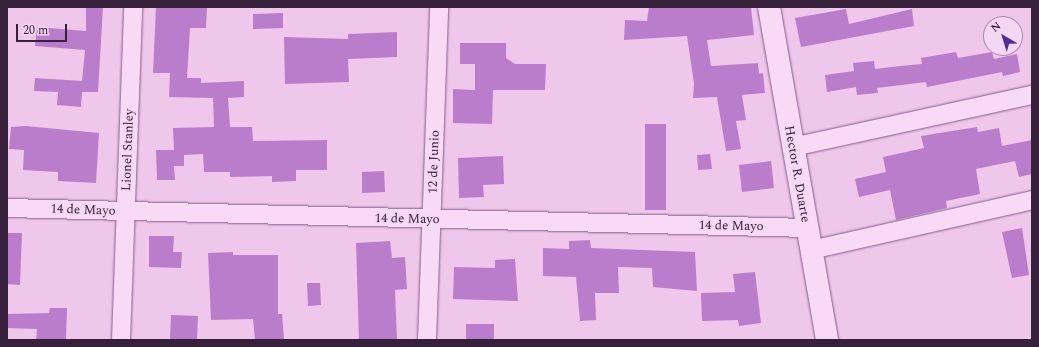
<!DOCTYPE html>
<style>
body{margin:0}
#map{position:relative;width:1039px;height:347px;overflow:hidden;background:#eec7eb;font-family:Spectral,serif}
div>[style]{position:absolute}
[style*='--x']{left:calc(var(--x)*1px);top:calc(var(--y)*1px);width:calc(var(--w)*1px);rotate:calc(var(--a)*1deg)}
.building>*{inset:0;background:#ba7dcb}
.roads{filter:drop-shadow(0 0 1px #855c89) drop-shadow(0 0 1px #855c89)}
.street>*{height:18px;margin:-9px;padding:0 9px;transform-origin:9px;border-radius:9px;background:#f8daf6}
.secondary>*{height:22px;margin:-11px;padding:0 11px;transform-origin:11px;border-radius:11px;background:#f8daf6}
span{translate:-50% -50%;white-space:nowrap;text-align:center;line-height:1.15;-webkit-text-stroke:3px #f5d6f3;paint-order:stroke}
.street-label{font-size:13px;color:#36203a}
.frame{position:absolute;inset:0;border:8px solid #36203a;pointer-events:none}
.north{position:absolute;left:983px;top:16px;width:40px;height:40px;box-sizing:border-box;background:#f5d6f3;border:1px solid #a98da9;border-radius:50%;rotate:322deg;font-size:11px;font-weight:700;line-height:16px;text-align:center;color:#36203a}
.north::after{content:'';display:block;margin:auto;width:14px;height:18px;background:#532d97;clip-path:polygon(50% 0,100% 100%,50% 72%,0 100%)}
.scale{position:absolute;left:16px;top:24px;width:51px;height:18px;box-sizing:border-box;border:2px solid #36203a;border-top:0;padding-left:5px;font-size:12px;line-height:14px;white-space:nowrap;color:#36203a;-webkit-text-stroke:3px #f5d6f3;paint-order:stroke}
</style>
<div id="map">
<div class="building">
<div style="clip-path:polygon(86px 7px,103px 7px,98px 92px,82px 92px,81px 107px,57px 105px,58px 92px,34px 91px,35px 78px,82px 81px,85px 50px,35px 46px,37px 27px,86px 31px)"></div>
<div style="clip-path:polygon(156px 7px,207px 7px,206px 28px,190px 28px,187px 78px,201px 78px,201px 83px,244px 81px,244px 97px,228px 98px,230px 127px,252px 127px,253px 141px,327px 140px,327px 170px,296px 170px,296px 181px,272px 182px,272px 176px,230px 177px,230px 172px,204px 172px,203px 154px,184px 155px,184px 166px,174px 166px,175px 180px,157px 180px,156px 150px,174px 150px,173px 128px,214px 127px,213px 98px,169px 97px,170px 73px,153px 73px)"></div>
<div style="clip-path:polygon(649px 7px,751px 7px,754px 35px,707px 40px,711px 66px,758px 63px,759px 74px,763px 73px,765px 93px,742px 95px,746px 120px,736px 121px,741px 149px,726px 151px,717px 97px,693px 98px,694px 83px,687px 36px,624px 40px,625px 20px,647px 21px)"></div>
<div style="clip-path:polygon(846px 9px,849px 24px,912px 9px,914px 26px,801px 47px,795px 18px)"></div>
<div style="clip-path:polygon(283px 13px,283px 28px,253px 29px,253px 14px)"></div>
<div style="clip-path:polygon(397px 32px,397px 57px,348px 59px,349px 82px,285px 84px,284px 37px,348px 39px,348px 34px)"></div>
<div style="clip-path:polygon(460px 43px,506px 43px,506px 58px,515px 64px,546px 64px,545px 90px,493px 90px,492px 124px,453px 123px,453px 89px,475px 90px,475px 64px,460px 64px)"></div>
<div style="clip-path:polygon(956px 52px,958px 58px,992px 52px,994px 59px,1017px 54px,1020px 72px,1003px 76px,1002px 72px,927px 87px,926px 82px,877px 88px,878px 93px,857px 95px,856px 87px,827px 92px,825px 75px,854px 71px,853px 63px,874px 61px,875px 69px,900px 66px,922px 64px,921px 58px)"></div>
<div style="clip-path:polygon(645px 124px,666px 124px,666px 210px,645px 210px)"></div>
<div style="clip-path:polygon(26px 126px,99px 133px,96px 183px,58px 181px,58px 172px,23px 170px,24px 150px,9px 149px,11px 127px)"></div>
<div style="clip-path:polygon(977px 127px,978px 132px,999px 128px,1002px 146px,1032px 140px,1032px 174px,1019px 177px,1015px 161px,976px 169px,980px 194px,946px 201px,947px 208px,896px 220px,890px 190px,859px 197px,855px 179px,886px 172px,883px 157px,924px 148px,921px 136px)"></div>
<div style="clip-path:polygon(710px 154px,712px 169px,698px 170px,697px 155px)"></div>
<div style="clip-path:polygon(503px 156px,504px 184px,483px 185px,484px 197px,459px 198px,458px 158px)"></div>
<div style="clip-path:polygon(771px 161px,774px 188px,742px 192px,739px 165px)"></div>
<div style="clip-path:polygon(384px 171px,385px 192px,362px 193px,362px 172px)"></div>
<div style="clip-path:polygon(1022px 228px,1029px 275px,1012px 278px,1002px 232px)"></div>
<div style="clip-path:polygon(7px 233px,22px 233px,20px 285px,7px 284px)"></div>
<div style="clip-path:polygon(149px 236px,174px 236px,173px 252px,182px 252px,181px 268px,149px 267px)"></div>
<div style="clip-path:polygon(590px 240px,591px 248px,695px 252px,697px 291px,653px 287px,652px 268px,618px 267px,619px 293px,595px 293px,596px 320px,580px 321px,576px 277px,543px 276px,543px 248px,569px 249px,569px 241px)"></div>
<div style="clip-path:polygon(390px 241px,392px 258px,405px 257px,407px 289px,395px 290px,397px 340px,359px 340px,356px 243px)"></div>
<div style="clip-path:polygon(233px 252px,233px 255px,278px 255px,278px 314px,282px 314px,284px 339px,255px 340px,253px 319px,211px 320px,208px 253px)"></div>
<div style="clip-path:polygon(515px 259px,518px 301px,453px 299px,454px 267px,495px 268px,495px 260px)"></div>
<div style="clip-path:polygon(755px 272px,761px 323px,739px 326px,738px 320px,702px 321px,701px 293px,735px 292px,733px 274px)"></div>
<div style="clip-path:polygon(307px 283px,320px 283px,321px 305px,308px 306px)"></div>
<div style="clip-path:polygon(50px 308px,67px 308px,66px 340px,36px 340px,37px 329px,7px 328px,7px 314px,49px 313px)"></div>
<div style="clip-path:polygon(171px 315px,198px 316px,197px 340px,170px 340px)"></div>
<div style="clip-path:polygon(466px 324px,494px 324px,494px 340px,466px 340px)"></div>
</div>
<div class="roads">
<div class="street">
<div style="--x:793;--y:147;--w:245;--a:-12.3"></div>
<div style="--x:7;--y:208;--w:800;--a:1.43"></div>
<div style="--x:811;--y:250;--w:227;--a:-12.7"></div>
<div style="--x:121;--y:340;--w:333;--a:-87.9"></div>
<div style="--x:427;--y:340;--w:333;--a:-87.9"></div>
</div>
<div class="secondary">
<div style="--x:769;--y:7;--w:338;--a:80.1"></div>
</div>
</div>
<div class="street-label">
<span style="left:128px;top:150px;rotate:-88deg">Lionel Stanley</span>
<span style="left:434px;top:162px;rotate:-88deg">12 de Junio</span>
<span style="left:797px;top:174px;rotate:80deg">Hector R. Duarte</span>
<span style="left:83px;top:210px;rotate:2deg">14 de Mayo</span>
<span style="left:407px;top:219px;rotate:1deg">14 de Mayo</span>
<span style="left:731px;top:226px;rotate:1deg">14 de Mayo</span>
</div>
<div class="frame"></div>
<div class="north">N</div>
<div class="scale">20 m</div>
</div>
